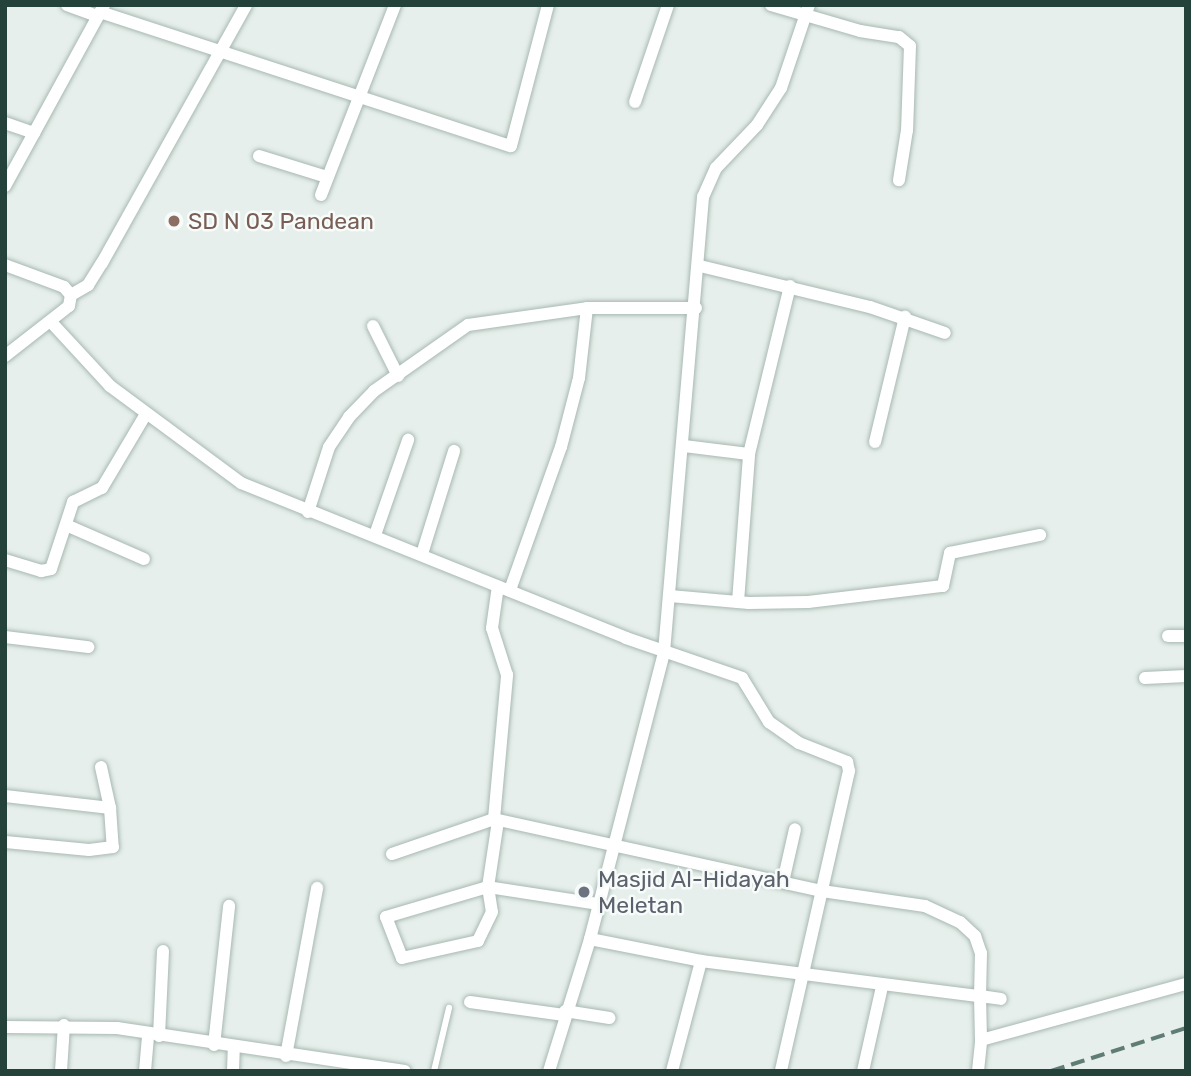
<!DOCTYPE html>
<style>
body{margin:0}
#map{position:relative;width:1191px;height:1076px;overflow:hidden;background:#e6efeb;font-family:Rubik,sans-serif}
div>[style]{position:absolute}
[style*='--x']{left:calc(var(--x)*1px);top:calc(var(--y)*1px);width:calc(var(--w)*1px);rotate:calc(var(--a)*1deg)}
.roads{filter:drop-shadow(0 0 2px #a8b8b2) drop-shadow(0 0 2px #a8b8b2)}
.lane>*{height:6px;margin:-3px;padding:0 3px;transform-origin:3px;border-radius:3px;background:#fff}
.street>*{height:12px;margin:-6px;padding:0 6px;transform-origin:6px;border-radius:6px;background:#fff}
.rail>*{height:3.5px;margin-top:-1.75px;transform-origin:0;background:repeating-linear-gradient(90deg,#5f7d75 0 14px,transparent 0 21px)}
.dots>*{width:19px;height:19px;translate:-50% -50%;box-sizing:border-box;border:4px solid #f7fbf9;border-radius:50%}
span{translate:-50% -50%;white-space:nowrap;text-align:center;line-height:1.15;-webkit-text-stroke:5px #f7fbf9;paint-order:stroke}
.education-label{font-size:23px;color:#785e54}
.left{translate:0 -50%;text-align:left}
.worship-label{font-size:23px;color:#5b616d}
.frame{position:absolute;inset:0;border:7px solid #24423a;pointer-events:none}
</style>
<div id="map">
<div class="roads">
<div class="lane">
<div style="--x:434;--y:1071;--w:65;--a:-76.6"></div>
</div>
<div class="street">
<div style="--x:67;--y:5;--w:33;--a:20"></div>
<div style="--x:771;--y:5;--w:93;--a:16.3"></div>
<div style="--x:860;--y:31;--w:39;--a:9"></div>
<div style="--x:899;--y:37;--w:14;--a:39"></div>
<div style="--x:910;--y:46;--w:84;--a:92"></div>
<div style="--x:907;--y:130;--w:51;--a:99.1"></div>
<div style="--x:100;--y:12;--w:432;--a:18.1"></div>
<div style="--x:511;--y:146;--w:146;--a:-75.3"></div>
<div style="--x:635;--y:102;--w:102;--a:-71.2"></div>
<div style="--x:5;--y:123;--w:31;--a:19"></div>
<div style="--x:259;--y:156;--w:71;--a:17.2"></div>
<div style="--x:5;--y:186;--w:206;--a:-61.3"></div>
<div style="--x:321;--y:195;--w:204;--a:-68.7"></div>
<div style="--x:5;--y:265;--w:63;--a:20.4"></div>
<div style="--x:64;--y:287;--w:11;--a:49"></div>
<div style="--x:700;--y:266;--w:175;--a:13.6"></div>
<div style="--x:870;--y:307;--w:79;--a:19.1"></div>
<div style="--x:71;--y:295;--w:20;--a:-30"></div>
<div style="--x:88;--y:285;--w:26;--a:-58"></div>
<div style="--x:102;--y:263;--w:295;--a:-60.8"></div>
<div style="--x:51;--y:322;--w:87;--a:47.3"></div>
<div style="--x:110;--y:386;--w:163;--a:36.5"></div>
<div style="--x:241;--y:483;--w:415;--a:21.9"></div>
<div style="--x:626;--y:638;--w:123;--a:19"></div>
<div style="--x:742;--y:678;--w:52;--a:58.5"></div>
<div style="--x:769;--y:722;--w:37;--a:35"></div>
<div style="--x:799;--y:743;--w:52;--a:21.6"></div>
<div style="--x:847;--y:762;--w:9;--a:77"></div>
<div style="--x:849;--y:771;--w:308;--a:102.8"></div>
<div style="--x:373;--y:326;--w:56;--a:63.4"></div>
<div style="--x:5;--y:356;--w:81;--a:-38"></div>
<div style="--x:69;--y:306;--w:11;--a:-80"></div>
<div style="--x:875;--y:442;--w:129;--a:-76.5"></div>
<div style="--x:684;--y:446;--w:65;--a:7"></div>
<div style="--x:308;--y:512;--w:68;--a:-72.1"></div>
<div style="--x:329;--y:447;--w:36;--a:-56"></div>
<div style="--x:349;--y:417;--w:36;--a:-46"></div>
<div style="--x:374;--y:391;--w:115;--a:-35.1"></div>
<div style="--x:468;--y:325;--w:120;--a:-8.1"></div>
<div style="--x:587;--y:308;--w:109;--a:0"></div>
<div style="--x:66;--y:525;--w:85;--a:23.6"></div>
<div style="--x:375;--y:535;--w:101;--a:-70.8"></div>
<div style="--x:422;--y:554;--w:108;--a:-72.7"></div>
<div style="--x:5;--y:560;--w:38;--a:17"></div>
<div style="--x:41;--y:571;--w:10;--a:-11"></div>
<div style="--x:51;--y:569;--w:71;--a:-71.8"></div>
<div style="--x:73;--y:502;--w:32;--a:-26"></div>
<div style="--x:102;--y:488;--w:86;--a:-59.3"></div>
<div style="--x:510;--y:590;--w:152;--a:-70.4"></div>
<div style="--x:561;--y:447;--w:71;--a:-75.4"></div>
<div style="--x:579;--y:378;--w:70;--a:-83.5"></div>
<div style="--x:670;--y:596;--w:79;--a:5.1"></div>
<div style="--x:749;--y:603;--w:59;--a:-1"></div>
<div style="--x:808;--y:602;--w:136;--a:-6.8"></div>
<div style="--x:943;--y:586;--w:34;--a:-78"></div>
<div style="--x:950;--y:553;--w:92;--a:-11.3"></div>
<div style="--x:738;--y:602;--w:148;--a:-85.7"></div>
<div style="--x:749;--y:454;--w:173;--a:-76.3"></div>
<div style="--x:1168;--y:636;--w:18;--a:0"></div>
<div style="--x:5;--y:637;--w:84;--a:6.9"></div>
<div style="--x:1145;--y:678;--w:41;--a:-2.8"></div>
<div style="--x:101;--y:767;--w:42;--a:77.6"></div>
<div style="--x:5;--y:796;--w:106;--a:6.5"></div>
<div style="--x:110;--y:808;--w:39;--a:86"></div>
<div style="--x:113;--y:847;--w:24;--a:173"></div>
<div style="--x:89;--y:850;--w:84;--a:-174.6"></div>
<div style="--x:494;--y:819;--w:145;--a:-84.8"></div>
<div style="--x:507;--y:675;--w:49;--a:-107.7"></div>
<div style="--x:492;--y:628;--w:42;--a:-81.9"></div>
<div style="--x:498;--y:821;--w:67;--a:98.6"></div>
<div style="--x:488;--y:887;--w:111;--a:8.8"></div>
<div style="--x:392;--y:854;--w:108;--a:-18.9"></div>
<div style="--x:494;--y:819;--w:336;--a:12.4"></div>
<div style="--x:822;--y:891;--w:104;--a:8.3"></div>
<div style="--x:925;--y:906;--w:38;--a:25"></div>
<div style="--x:960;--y:922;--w:21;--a:43"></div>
<div style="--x:975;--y:936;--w:18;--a:71"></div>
<div style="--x:981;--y:953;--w:43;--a:91.3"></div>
<div style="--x:980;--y:996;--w:21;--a:8"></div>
<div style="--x:783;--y:882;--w:54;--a:-77.2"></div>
<div style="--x:488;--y:887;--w:25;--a:81"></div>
<div style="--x:492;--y:912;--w:32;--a:116"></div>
<div style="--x:478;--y:941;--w:78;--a:167.4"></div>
<div style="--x:402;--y:958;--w:44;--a:-111.3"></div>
<div style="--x:386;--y:917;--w:106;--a:-16.4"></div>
<div style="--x:590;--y:939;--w:113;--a:11.2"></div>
<div style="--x:701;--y:961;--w:281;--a:7.2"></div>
<div style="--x:980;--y:996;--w:44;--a:88.7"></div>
<div style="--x:981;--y:1040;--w:213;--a:-15.3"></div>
<div style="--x:470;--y:1002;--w:95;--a:7.9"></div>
<div style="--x:565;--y:1011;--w:45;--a:9"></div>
<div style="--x:5;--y:1027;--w:112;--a:0.5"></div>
<div style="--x:117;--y:1028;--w:291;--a:8.5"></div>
<div style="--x:159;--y:1036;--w:85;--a:-87.3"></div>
<div style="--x:214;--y:1045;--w:140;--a:-83.8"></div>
<div style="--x:286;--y:1056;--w:171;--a:-79.5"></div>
<div style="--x:61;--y:1071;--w:46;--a:-86.3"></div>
<div style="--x:145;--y:1071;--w:37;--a:-85"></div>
<div style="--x:233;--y:1071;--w:25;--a:-88"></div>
<div style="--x:549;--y:1071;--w:138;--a:-72.7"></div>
<div style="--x:590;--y:939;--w:296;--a:-75.5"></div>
<div style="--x:664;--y:652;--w:457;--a:-85.1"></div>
<div style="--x:703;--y:197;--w:32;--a:-66"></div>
<div style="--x:716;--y:168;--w:59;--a:-46.4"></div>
<div style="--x:757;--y:125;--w:44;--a:-57"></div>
<div style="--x:781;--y:88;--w:88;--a:-71.4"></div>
<div style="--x:672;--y:1071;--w:114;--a:-75.2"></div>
<div style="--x:863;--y:1071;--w:86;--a:-77.3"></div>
<div style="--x:978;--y:1071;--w:31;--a:-84"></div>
</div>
</div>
<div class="rail">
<div style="--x:1051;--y:1071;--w:142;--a:-17.7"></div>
</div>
<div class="dots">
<div style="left:174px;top:221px;background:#8d6e63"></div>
<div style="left:584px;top:892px;background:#6b7280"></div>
</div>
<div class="education-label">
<span class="left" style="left:188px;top:221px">SD N 03 Pandean</span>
</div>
<div class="worship-label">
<span class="left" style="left:598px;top:892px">Masjid Al-Hidayah<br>Meletan</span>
</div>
<div class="frame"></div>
</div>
